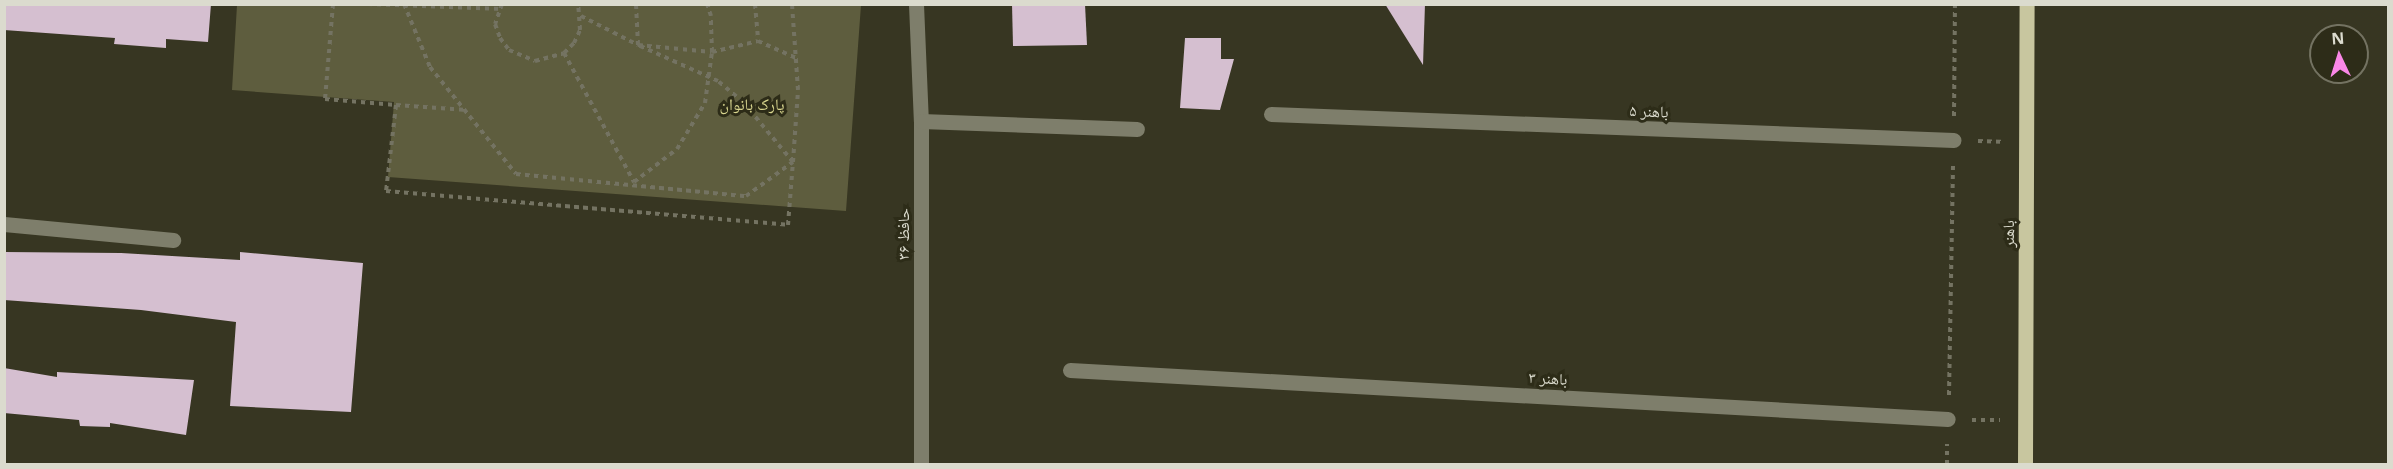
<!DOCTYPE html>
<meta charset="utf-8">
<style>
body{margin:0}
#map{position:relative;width:2393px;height:469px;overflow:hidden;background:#373622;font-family:"Noto Sans","Noto Naskh Arabic",sans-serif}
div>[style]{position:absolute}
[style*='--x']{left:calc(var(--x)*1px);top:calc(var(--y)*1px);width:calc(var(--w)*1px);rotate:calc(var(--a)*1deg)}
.green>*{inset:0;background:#5e5d3e}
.building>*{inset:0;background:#d5bfd0}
.path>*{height:4px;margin-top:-2px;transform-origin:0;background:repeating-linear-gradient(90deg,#747362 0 4.5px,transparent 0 9px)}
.minor>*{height:15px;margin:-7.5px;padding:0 7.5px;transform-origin:7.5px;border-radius:7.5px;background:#7e7e6b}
.major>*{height:15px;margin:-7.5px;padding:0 7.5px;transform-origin:7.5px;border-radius:7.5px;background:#c8c69f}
span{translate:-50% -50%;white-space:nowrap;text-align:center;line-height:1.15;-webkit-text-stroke:6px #2d2c18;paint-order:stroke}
.park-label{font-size:16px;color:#d9d68f}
.street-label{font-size:16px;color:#dbdbce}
.frame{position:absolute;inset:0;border:6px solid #dbdbce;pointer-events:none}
.north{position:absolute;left:2309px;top:24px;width:60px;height:60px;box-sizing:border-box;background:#2d2c18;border:2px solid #737261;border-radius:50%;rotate:356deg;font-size:16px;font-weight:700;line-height:24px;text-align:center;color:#dbdbce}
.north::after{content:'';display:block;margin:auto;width:21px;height:27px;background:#fa87e7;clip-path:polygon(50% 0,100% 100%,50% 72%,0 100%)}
</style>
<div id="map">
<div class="green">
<div style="clip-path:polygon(237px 5px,861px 5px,846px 211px,388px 177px,394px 102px,232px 90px)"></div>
</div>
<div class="building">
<div style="clip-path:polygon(4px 4px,211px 4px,208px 42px,166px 39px,166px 48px,114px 44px,115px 38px,4px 30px)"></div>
<div style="clip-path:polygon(1012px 4px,1085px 4px,1087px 45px,1013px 46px)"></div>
<div style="clip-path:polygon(1385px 4px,1425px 4px,1423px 65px)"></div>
<div style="clip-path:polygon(1185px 38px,1221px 38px,1221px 59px,1234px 59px,1220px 110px,1180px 108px)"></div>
<div style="clip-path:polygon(4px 252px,121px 253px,240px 260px,240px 252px,363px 263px,351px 412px,230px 406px,236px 322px,141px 310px,4px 300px)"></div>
<div style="clip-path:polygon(4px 368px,57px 377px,57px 372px,194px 380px,186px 435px,110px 423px,110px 427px,80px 426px,79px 420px,4px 413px)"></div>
</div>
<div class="path">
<div style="--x:333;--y:4;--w:95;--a:94.8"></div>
<div style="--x:325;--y:99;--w:71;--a:4.8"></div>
<div style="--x:396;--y:105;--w:87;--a:96.6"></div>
<div style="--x:386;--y:191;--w:403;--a:4.8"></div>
<div style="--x:788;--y:225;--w:63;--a:-85.5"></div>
<div style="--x:793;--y:162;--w:78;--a:-129.8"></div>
<div style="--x:743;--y:102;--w:33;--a:-140"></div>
<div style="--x:718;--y:81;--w:88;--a:-155.8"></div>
<div style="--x:638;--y:45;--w:41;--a:-92.8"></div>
<div style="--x:368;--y:4;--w:135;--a:2.1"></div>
<div style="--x:404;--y:4;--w:68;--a:67.6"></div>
<div style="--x:430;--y:67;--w:137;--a:51.2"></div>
<div style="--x:516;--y:174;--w:231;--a:5.5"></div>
<div style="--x:746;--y:196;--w:58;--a:-35.9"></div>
<div style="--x:793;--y:162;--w:72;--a:-86"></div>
<div style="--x:798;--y:90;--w:86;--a:-94"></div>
<div style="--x:502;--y:4;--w:21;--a:109"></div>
<div style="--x:495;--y:24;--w:15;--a:70"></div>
<div style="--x:500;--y:38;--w:15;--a:53"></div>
<div style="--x:509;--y:50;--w:28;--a:23"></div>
<div style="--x:535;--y:61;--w:30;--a:-15"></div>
<div style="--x:564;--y:53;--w:14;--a:-45"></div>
<div style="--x:574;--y:43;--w:14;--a:-65"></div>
<div style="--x:580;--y:30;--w:26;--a:-94"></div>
<div style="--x:755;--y:4;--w:37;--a:85"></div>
<div style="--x:581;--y:16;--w:64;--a:27"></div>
<div style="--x:638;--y:45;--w:74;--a:5.4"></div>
<div style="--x:712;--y:52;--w:47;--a:-13.4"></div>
<div style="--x:758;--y:41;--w:42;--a:24.1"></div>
<div style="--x:564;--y:53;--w:147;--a:61.5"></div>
<div style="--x:634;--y:182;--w:54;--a:-37.5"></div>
<div style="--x:677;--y:149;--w:54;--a:-58.7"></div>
<div style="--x:705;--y:103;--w:51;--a:-82.2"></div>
<div style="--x:712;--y:52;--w:36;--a:-92"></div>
<div style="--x:711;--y:16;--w:13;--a:-108"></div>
<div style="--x:396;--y:105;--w:71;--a:4"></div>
<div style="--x:1954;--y:116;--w:112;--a:-89.5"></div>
<div style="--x:1978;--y:141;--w:23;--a:2"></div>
<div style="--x:1949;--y:395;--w:230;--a:-89"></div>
<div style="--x:1972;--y:420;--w:28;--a:0"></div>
<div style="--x:1947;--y:464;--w:20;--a:-90"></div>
</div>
<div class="minor">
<div style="--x:916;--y:4;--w:117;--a:87.6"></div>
<div style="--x:921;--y:121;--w:343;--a:90"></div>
<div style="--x:1271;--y:114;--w:683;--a:2.18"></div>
<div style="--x:921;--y:121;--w:216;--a:2.1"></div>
<div style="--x:4;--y:224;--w:170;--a:5.4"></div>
<div style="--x:1070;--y:370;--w:879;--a:3.19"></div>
</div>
<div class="major">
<div style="--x:2025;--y:464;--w:460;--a:-89.8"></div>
</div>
<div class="park-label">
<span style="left:752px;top:104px">پارک بانوان</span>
</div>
<div class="street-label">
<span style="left:1649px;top:111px;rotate:2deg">باهنر ۵</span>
<span style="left:903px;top:234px;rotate:-90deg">حافظ ۳۶</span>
<span style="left:2008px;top:234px;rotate:-90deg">باهنر</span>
<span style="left:1548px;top:378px;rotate:3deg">باهنر ۳</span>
</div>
<div class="frame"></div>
<div class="north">N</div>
</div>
